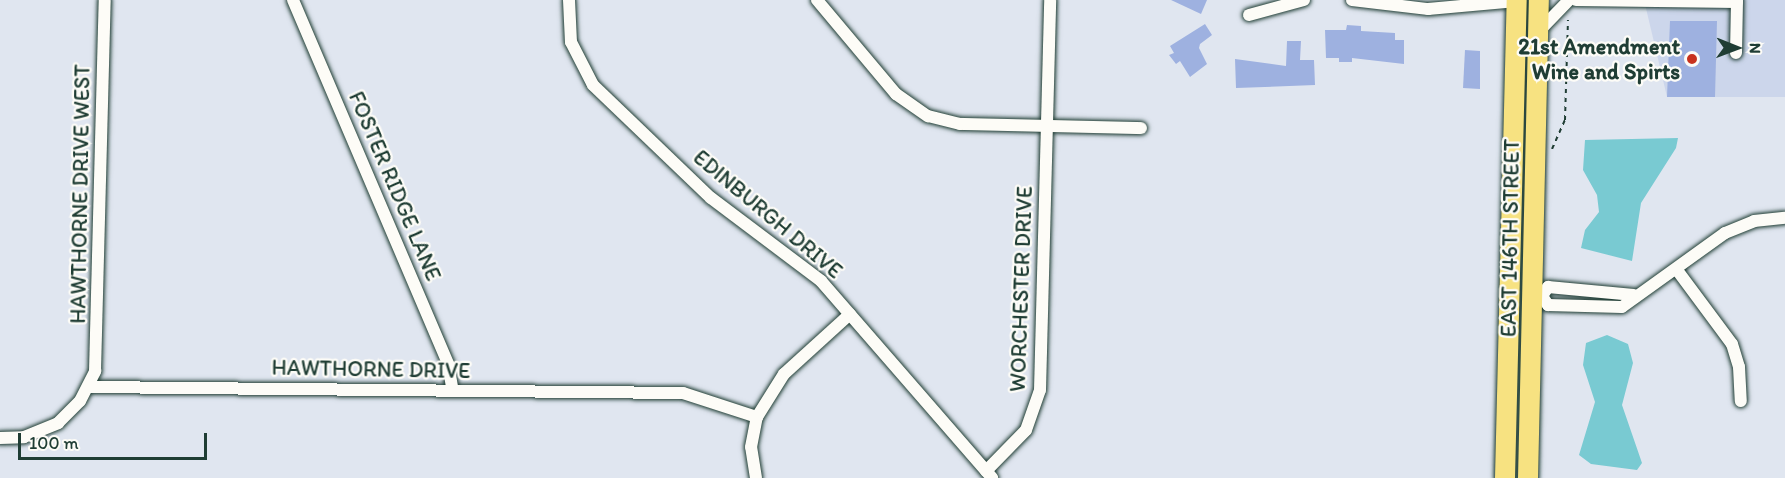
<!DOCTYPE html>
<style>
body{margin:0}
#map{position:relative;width:1785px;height:478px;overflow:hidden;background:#e0e6f0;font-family:Itim,sans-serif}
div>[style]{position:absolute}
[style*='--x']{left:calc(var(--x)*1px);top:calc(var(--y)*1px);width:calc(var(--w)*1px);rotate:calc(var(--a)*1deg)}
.built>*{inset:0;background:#ccd6eb}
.water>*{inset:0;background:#79cad2}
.building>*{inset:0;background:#9eb1e0}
.path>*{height:2px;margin-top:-1px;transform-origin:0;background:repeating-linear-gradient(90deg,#1f3d34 0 4.5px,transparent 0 9px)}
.roads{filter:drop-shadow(0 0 2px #1f3d34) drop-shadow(0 0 2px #1f3d34)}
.minor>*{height:12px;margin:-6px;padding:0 6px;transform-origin:6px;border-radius:6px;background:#fdfcf7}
.primary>*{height:20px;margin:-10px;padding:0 10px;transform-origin:10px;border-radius:10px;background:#f7e281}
.dots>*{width:16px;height:16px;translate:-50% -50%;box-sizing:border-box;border:3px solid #fdfcf7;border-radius:50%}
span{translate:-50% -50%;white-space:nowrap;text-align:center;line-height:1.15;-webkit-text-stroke:4.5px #fdfcf7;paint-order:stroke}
.poi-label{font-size:22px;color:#1f3d34;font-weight:700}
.right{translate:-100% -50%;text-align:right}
.street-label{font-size:22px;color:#1f3d34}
.north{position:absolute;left:1707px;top:18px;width:60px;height:60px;-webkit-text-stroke:4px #fdfcf7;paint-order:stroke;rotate:91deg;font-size:16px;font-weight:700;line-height:24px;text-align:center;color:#1f3d34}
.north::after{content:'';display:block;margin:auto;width:21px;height:27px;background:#1f3d34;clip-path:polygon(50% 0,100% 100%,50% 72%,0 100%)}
.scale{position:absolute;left:18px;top:433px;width:189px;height:27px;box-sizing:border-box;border:3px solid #1f3d34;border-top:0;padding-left:8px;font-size:18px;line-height:21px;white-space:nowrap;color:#1f3d34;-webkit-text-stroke:4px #fdfcf7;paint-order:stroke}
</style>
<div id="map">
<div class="built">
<div style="clip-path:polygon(1644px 0,1785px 0,1785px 97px,1667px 97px)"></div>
</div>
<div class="water">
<div style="clip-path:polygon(1678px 138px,1676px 148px,1641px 203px,1632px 261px,1581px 248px,1585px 230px,1599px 212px,1597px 195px,1583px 170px,1585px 140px)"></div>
<div style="clip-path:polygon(1607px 335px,1628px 344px,1633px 363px,1622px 405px,1642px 463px,1637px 470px,1591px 464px,1579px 455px,1595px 402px,1583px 365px,1586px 343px)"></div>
</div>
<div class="building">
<div style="clip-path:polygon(1171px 0,1207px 0,1201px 14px)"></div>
<div style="clip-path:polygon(1670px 21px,1717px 21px,1715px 97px,1667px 97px)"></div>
<div style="clip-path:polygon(1205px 24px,1212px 35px,1200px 44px,1199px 48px,1207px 64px,1190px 77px,1180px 61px,1176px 64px,1169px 55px,1174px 53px,1170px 46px)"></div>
<div style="clip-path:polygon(1347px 25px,1361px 26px,1361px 31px,1395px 33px,1395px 40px,1404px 40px,1404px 64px,1352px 58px,1352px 62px,1339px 62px,1339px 58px,1326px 58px,1325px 30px,1346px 30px)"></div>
<div style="clip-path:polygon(1287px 41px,1301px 41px,1300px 60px,1314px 60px,1315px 85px,1236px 88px,1235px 59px,1286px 66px)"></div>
<div style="clip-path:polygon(1465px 50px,1480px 51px,1480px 89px,1463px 88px)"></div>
</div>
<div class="path">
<div style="--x:1552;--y:149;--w:32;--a:-66"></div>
<div style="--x:1565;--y:120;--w:100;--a:-88.3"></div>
</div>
<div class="roads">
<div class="minor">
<div style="--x:293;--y:0;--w:396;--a:66.9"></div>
<div style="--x:448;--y:364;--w:27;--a:80"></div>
<div style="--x:569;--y:0;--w:42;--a:87.3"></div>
<div style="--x:571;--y:42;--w:48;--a:62.9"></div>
<div style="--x:593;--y:85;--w:163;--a:43.8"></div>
<div style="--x:711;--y:198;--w:138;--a:37"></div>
<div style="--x:821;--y:281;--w:261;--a:49"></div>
<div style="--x:817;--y:0;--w:123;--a:50"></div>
<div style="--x:896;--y:94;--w:39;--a:35"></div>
<div style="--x:928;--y:116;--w:33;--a:14"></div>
<div style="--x:960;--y:124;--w:181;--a:1.3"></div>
<div style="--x:1352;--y:0;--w:77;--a:6.8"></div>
<div style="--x:1428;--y:9;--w:89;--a:-5.1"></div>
<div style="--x:1576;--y:0;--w:161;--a:0.7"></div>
<div style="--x:1249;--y:15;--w:57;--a:-15.3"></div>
<div style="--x:1539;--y:31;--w:43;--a:-45.9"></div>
<div style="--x:1736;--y:53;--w:53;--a:-88.9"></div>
<div style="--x:1677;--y:270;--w:92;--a:53.4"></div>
<div style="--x:1732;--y:344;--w:24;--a:73"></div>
<div style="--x:1739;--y:367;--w:34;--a:87"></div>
<div style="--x:1542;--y:296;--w:11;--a:56"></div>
<div style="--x:1548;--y:305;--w:74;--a:1.5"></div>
<div style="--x:1622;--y:307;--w:127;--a:-35.7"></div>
<div style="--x:1725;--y:233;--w:31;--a:-22"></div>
<div style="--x:1754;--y:221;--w:31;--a:-6"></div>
<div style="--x:1542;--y:296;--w:11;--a:-56"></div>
<div style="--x:1548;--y:287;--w:86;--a:5.3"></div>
<div style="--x:90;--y:387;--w:593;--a:0.58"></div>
<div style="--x:683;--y:393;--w:78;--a:18"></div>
<div style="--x:0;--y:438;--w:24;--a:-2"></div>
<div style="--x:24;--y:437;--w:37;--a:-22"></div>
<div style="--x:58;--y:423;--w:31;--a:-45"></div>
<div style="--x:80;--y:401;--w:34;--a:-63"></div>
<div style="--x:95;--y:371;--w:371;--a:-88.5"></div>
<div style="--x:986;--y:471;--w:57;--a:-45.7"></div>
<div style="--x:1026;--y:430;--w:42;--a:-70.7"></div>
<div style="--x:1040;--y:390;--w:390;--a:-88.5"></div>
<div style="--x:756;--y:478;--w:31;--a:-99"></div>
<div style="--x:751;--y:447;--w:31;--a:-79"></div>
<div style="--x:757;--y:417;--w:51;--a:-57.9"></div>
<div style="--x:784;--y:374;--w:89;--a:-42.3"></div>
</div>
<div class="primary">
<div style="--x:1505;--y:478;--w:478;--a:-88.6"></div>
<div style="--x:1528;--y:478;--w:478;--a:-88.7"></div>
</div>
</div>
<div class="dots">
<div style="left:1692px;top:59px;background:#c8321e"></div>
</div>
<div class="poi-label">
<span class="right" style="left:1680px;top:59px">21st Amendment<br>Wine and Spirts</span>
</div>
<div class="street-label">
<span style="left:395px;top:186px;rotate:67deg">FOSTER RIDGE LANE</span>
<span style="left:80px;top:194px;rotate:-89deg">HAWTHORNE DRIVE WEST</span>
<span style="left:768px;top:214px;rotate:40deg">EDINBURGH DRIVE</span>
<span style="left:1510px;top:238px;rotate:-89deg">EAST 146TH STREET</span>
<span style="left:1021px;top:289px;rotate:-88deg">WORCHESTER DRIVE</span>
<span style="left:371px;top:369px;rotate:1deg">HAWTHORNE DRIVE</span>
</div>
<div class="north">N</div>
<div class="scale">100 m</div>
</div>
